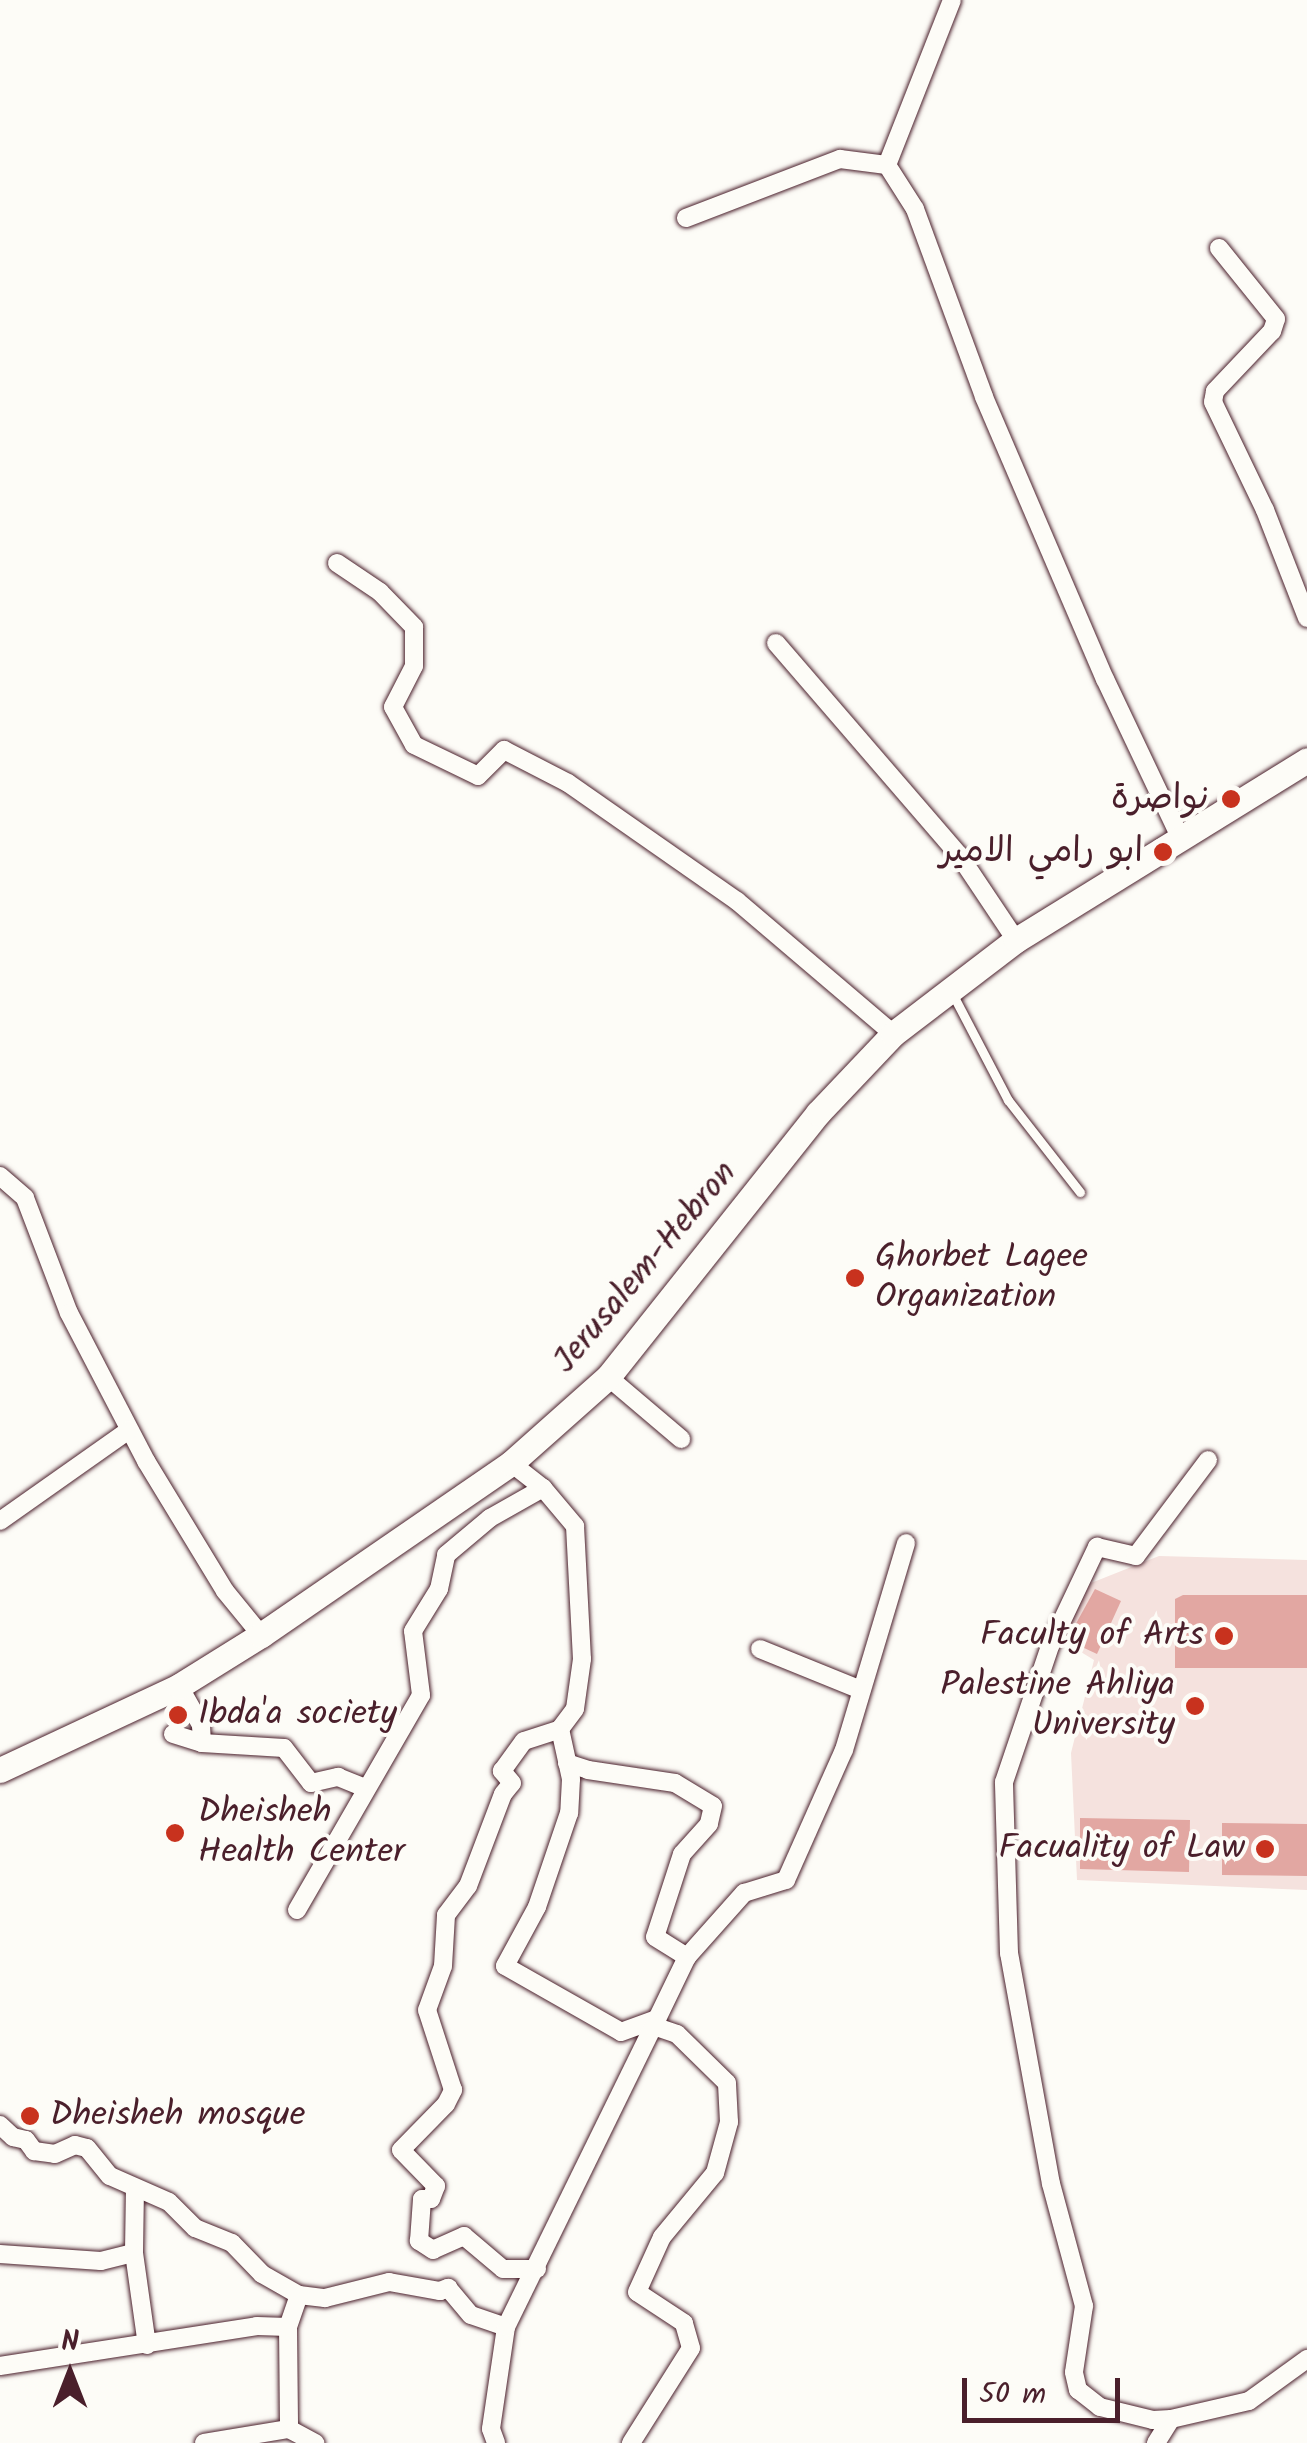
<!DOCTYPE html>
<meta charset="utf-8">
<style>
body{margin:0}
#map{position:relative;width:1307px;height:2443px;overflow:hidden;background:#fdfcf7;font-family:Kalam,"Playpen Sans Arabic",sans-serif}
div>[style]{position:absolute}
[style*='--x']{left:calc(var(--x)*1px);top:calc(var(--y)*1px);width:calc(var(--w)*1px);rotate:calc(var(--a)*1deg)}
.built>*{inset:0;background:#f5e2de}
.building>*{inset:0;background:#e2a7a2}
.roads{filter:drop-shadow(0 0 2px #4a1f2b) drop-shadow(0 0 2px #4a1f2b)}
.lane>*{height:9px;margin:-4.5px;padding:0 4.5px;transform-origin:4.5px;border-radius:4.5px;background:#fdfcf7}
.street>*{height:18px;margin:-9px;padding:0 9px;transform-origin:9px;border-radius:9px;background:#fdfcf7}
.secondary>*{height:25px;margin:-12.5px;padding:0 12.5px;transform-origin:12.5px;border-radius:12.5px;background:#fdfcf7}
.dots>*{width:28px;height:28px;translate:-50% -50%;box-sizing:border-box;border:5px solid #fdfcf7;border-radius:50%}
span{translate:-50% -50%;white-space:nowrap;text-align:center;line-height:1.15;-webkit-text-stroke:8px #fdfcf7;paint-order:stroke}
.poi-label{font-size:35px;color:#4a1f2b}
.right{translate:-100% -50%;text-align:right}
.left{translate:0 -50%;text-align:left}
.street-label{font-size:35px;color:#4a1f2b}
.north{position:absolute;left:20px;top:2323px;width:100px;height:100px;-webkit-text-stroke:8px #fdfcf7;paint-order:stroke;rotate:0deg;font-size:28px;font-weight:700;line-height:40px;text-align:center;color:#4a1f2b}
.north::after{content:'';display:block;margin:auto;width:35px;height:45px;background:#4a1f2b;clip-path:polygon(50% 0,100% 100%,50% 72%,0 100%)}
.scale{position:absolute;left:962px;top:2378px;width:158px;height:45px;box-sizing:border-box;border:5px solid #4a1f2b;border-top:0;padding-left:12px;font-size:30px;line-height:35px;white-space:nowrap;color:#4a1f2b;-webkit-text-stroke:8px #fdfcf7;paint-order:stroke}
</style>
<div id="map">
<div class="built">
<div style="clip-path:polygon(1159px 1556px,1307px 1560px,1307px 1890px,1077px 1880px,1071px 1753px,1094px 1660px,1063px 1641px,1086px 1585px)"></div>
</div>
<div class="building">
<div style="clip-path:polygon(1095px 1589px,1121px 1601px,1097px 1654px,1067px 1640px)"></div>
<div style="clip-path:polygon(1183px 1595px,1307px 1595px,1307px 1668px,1175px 1668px,1175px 1599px)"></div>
<div style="clip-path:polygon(1080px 1818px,1190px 1820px,1189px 1872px,1080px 1869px)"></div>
<div style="clip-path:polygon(1222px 1823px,1307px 1824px,1307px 1876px,1222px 1875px)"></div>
</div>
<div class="roads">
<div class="lane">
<div style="--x:952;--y:993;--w:121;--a:62.4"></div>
<div style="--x:1008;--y:1100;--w:117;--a:52"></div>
</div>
<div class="street">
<div style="--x:887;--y:165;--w:177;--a:-68.5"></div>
<div style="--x:686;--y:218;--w:165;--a:-21"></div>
<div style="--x:840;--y:159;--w:47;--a:7.3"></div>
<div style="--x:887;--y:165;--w:52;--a:57.5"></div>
<div style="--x:915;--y:209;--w:200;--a:69.8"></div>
<div style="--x:984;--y:397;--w:307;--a:66.8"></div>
<div style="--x:1105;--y:679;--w:177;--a:64.6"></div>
<div style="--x:1219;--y:248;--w:91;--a:51.2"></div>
<div style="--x:1276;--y:319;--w:13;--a:108"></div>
<div style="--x:1272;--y:331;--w:83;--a:133.5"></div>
<div style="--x:1215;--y:391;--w:11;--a:100"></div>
<div style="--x:1213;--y:402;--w:120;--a:64.3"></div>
<div style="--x:1265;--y:510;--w:116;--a:68.7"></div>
<div style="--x:337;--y:563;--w:52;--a:34"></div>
<div style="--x:380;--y:592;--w:49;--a:45.8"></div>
<div style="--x:414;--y:627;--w:39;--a:90"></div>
<div style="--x:414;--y:666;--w:46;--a:117.1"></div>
<div style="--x:393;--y:707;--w:43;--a:61.1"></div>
<div style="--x:414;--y:745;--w:71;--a:25.8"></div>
<div style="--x:478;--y:776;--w:37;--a:-45"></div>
<div style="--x:504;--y:750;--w:72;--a:27.3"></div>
<div style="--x:568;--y:783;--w:206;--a:34.9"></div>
<div style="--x:737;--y:901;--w:205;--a:40.4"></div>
<div style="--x:776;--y:643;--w:280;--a:49.2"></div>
<div style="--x:959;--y:855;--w:102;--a:56.2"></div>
<div style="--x:0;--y:1176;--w:33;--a:41"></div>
<div style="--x:25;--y:1198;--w:123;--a:69.1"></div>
<div style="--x:69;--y:1313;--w:167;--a:62.5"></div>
<div style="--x:146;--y:1461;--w:152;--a:58.7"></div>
<div style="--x:225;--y:1591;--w:57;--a:50.7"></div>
<div style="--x:608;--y:1377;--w:96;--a:40.3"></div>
<div style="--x:511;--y:1463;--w:41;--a:38"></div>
<div style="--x:543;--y:1488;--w:50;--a:49.9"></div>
<div style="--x:575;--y:1526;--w:133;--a:87"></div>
<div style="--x:582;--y:1659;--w:50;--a:98"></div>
<div style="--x:575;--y:1709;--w:25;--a:127"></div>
<div style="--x:560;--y:1729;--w:51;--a:77.6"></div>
<div style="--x:571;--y:1779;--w:34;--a:93"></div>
<div style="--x:569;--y:1813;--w:99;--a:108.8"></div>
<div style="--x:537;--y:1907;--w:67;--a:118.5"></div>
<div style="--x:505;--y:1966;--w:133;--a:29.6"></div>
<div style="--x:621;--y:2032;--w:38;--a:-20"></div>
<div style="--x:657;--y:2019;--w:69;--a:-64.2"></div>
<div style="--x:687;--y:1957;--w:86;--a:-48.3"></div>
<div style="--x:744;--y:1893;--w:44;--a:-17.2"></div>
<div style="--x:786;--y:1880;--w:142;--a:-66"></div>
<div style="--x:844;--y:1750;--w:216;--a:-73.3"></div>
<div style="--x:0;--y:1521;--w:158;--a:-35.2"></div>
<div style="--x:760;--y:1649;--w:109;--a:22.1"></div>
<div style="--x:179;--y:1686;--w:45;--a:60.6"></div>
<div style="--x:201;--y:1725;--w:18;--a:87"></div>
<div style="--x:173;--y:1734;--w:30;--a:17"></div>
<div style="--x:202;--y:1743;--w:82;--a:3.5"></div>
<div style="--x:284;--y:1748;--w:44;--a:52.4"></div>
<div style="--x:311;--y:1783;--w:28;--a:-13"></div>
<div style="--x:338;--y:1777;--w:29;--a:22"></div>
<div style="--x:567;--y:1763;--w:22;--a:18"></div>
<div style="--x:588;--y:1770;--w:88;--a:8.5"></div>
<div style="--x:675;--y:1783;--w:44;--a:31.2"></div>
<div style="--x:713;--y:1806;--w:18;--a:103"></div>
<div style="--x:709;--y:1824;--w:40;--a:132"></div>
<div style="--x:682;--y:1854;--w:87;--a:108"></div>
<div style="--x:655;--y:1937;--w:38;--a:32"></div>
<div style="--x:297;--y:1910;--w:248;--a:-60"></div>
<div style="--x:421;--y:1695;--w:64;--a:-97.1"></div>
<div style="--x:413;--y:1631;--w:49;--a:-58.2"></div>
<div style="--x:439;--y:1589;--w:35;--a:-78"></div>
<div style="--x:446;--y:1555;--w:57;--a:-40.1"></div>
<div style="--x:490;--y:1518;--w:61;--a:-29.5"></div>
<div style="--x:0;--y:2125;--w:18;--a:43"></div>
<div style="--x:13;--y:2137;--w:13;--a:13"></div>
<div style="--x:26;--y:2140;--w:14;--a:54"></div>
<div style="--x:34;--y:2151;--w:21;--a:8"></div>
<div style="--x:55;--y:2154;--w:22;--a:-24"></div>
<div style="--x:75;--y:2145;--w:12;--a:14"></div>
<div style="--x:87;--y:2148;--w:36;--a:51"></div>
<div style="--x:110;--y:2176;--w:64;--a:23.8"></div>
<div style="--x:169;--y:2202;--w:37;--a:45"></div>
<div style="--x:195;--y:2228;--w:40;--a:22"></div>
<div style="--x:232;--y:2243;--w:43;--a:45.9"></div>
<div style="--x:262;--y:2274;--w:43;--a:29.6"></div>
<div style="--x:299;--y:2295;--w:26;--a:7"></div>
<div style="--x:325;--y:2298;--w:66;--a:-14"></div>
<div style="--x:389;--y:2282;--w:52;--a:10"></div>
<div style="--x:440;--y:2291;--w:9;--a:-21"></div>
<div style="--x:448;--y:2288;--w:35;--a:50"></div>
<div style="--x:471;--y:2315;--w:37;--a:19"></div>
<div style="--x:506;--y:2327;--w:103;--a:98.4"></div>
<div style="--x:491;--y:2429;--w:15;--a:70"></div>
<div style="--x:135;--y:2188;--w:65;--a:90.9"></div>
<div style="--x:134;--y:2253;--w:93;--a:82"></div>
<div style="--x:0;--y:2254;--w:101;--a:4"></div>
<div style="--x:101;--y:2261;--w:34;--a:-14"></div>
<div style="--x:537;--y:2269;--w:34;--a:180"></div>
<div style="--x:503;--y:2269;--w:51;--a:-139.8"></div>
<div style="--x:464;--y:2236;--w:34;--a:156"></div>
<div style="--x:433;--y:2250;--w:17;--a:-147"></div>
<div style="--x:419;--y:2241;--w:42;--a:-85.9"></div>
<div style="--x:422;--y:2199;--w:9;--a:0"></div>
<div style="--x:431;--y:2199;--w:14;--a:-69"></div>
<div style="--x:436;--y:2186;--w:50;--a:-134.2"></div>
<div style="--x:401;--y:2150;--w:64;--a:-45.6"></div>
<div style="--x:446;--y:2104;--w:16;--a:-63"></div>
<div style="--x:453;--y:2090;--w:84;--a:-108"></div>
<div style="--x:427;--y:2010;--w:47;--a:-70"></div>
<div style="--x:443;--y:1966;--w:51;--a:-86.6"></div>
<div style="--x:446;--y:1915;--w:36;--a:-53"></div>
<div style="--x:468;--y:1886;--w:98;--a:-69.2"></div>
<div style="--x:503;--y:1794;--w:14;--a:-51"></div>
<div style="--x:512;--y:1783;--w:16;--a:-130"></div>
<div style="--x:502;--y:1771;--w:37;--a:-54"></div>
<div style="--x:524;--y:1741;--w:38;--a:-18"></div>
<div style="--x:299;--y:2295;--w:34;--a:109"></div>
<div style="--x:288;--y:2327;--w:102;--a:89.4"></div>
<div style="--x:289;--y:2429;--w:30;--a:28"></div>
<div style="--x:506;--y:2327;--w:343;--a:-63.9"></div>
<div style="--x:0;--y:2366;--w:260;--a:-8.8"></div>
<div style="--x:257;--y:2326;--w:31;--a:2"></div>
<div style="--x:1171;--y:2419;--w:18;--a:177"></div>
<div style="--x:1153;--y:2420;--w:55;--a:-166.2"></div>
<div style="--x:1100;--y:2407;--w:28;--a:-142"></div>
<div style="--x:1078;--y:2390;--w:18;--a:-103"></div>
<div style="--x:1074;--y:2372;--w:67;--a:-81.4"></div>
<div style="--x:1084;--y:2306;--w:126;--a:-105.1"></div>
<div style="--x:1051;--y:2184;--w:235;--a:-100.3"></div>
<div style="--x:1009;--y:1953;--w:171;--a:-91.7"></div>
<div style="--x:1004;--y:1782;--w:144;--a:-71.3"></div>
<div style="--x:1050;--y:1646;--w:110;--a:-64.6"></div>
<div style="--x:1097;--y:1547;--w:40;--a:13"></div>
<div style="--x:1136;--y:1556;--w:120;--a:-53.1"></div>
<div style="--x:204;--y:2443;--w:86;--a:-9.4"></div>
<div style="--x:631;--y:2443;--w:112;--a:-57.7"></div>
<div style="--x:691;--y:2348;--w:26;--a:-106"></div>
<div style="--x:684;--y:2323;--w:56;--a:-146.6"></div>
<div style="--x:637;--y:2292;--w:60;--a:-65.6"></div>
<div style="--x:662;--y:2237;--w:83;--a:-50.4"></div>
<div style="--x:715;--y:2173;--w:53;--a:-74.6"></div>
<div style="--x:729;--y:2122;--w:39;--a:-93"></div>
<div style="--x:727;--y:2083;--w:70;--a:-135.6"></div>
<div style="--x:677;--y:2034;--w:24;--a:-161"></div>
<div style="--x:1156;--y:2443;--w:28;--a:-58"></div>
<div style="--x:1171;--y:2419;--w:80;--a:-13"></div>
<div style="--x:1249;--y:2401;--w:72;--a:-35.9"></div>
</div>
<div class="secondary">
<div style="--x:0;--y:1770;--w:198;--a:-25.1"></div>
<div style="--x:179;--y:1686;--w:97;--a:-31.9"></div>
<div style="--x:261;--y:1635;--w:303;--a:-34.5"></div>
<div style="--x:511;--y:1463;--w:130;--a:-41.6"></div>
<div style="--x:608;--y:1377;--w:337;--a:-51.5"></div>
<div style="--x:818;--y:1113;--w:109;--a:-46.5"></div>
<div style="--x:893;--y:1034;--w:155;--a:-37.4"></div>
<div style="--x:1016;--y:940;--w:342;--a:-31.7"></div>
</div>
</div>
<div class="dots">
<div style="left:1231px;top:799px;background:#c8321e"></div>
<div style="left:1163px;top:852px;background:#c8321e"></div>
<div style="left:855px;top:1278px;background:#c8321e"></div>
<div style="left:1224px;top:1636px;background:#c8321e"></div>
<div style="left:1195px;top:1706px;background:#c8321e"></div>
<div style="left:178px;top:1715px;background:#c8321e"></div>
<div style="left:175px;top:1833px;background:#c8321e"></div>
<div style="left:1265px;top:1849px;background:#c8321e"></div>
<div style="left:30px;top:2116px;background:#c8321e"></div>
</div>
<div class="poi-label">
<span class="right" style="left:1211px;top:799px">نواصرة</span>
<span class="right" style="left:1143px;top:852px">ابو رامي الامير</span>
<span class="left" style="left:875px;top:1278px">Ghorbet Lagee<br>Organization</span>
<span class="right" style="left:1204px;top:1636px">Faculty of Arts</span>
<span class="right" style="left:1175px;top:1706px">Palestine Ahliya<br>University</span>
<span class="left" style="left:198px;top:1715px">Ibda'a society</span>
<span class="left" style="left:198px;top:1833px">Dheisheh<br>Health Center</span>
<span class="right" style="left:1245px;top:1849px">Facuality of Law</span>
<span class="left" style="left:50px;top:2116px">Dheisheh mosque</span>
</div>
<div class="street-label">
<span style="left:646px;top:1268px;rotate:-50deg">Jerusalem-Hebron</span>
</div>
<div class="north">N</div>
<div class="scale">50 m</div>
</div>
